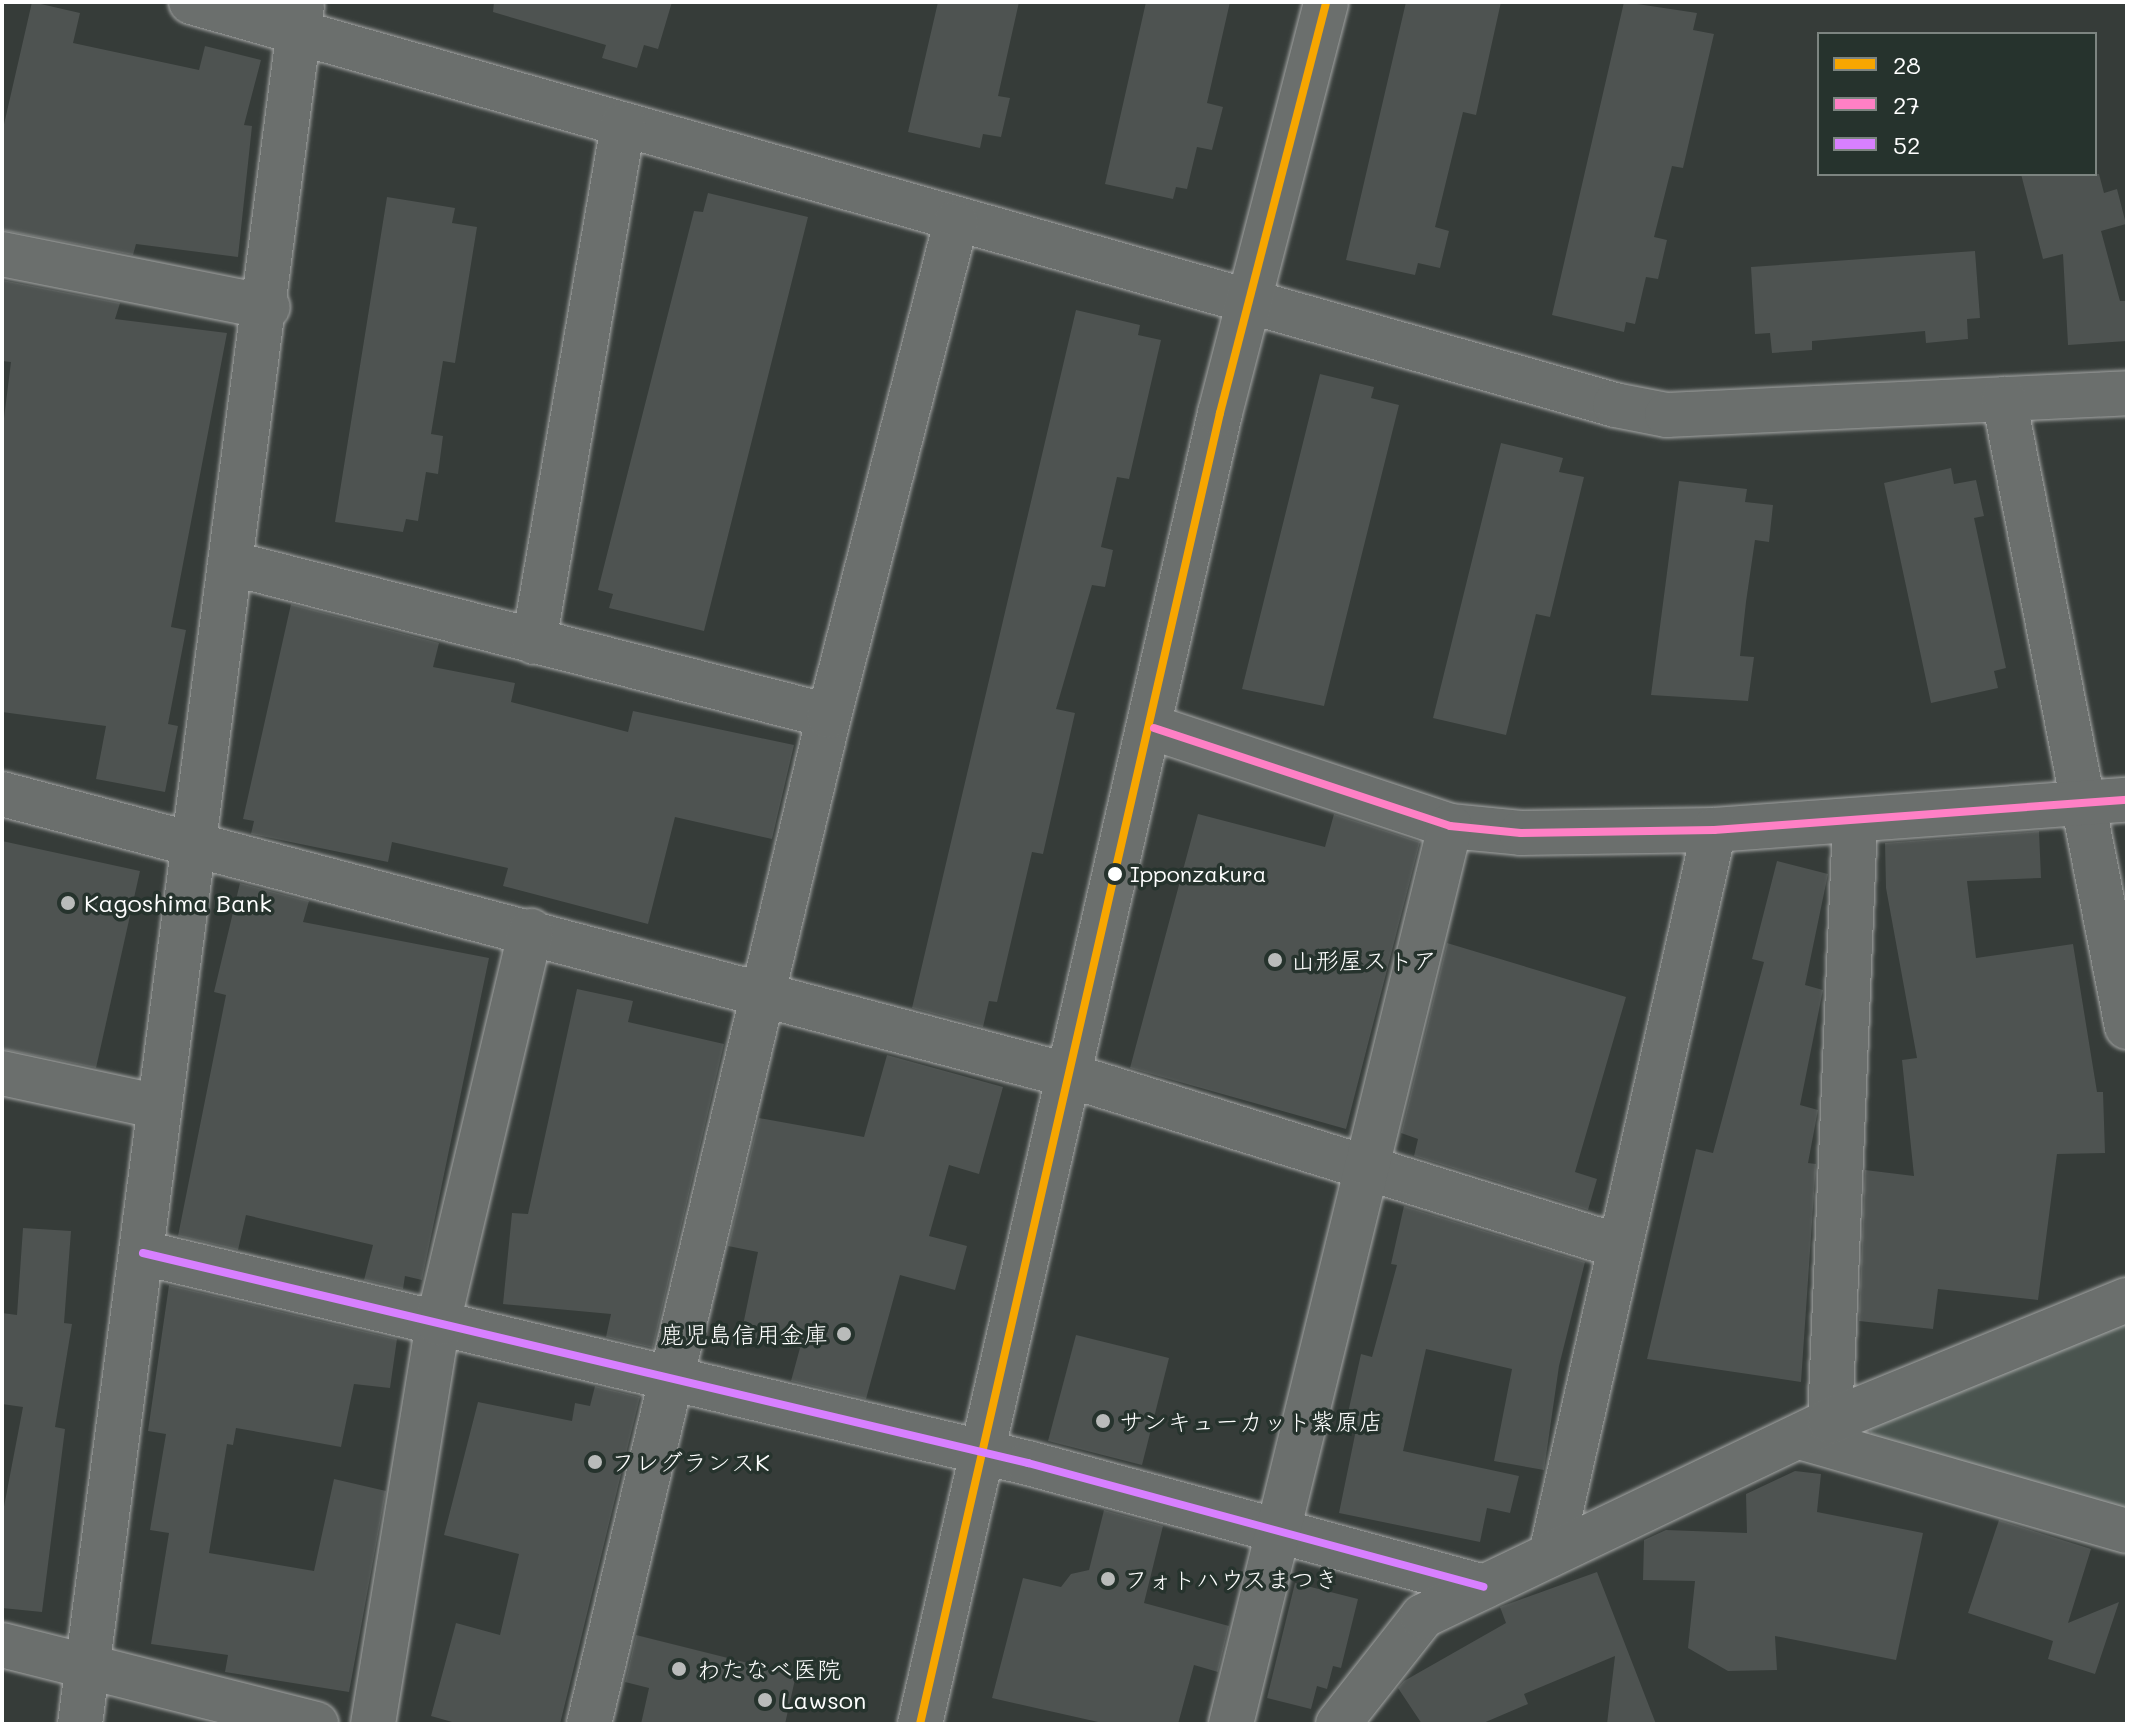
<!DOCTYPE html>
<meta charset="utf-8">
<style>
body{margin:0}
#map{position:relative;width:2129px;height:1726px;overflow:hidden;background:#363c39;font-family:Mali,"Klee One",sans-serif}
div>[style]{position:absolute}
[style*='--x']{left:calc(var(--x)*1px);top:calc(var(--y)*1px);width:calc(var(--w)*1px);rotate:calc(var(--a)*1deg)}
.green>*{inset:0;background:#4a544f}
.building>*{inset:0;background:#4e5351}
.roads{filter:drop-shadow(0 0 2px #a5a7a6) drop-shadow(0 0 2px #a5a7a6)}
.minor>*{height:44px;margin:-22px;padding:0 22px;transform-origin:22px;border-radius:22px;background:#6b6f6d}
.bus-1>*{height:8px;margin:-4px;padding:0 4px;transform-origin:4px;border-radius:4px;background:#f7a600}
.bus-2>*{height:8px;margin:-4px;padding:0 4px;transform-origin:4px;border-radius:4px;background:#ff80c5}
.bus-3>*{height:8px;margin:-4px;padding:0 4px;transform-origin:4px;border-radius:4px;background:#d880ff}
.dots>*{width:22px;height:22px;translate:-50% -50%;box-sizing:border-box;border:4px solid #26332d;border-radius:50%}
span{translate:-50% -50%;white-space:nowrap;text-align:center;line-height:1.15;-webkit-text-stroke:7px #26332d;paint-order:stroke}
.bus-label{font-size:22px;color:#fff}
.left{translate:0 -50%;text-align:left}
.poi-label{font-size:24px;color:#fff}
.right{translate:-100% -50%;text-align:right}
.frame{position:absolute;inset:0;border:4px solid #fff;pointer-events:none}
.legend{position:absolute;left:1817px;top:32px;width:280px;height:144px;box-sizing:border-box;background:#26332d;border:2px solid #7d8581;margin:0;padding:10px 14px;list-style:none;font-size:24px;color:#fff}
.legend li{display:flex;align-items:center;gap:16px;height:40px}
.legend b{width:40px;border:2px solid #7d8581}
</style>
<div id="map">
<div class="green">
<div style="clip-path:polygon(2127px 1318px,2127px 1515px,1873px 1443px,1868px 1422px)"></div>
</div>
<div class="building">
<div style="clip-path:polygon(32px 2px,80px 13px,73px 43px,199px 70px,205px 46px,261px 60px,244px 125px,252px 126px,238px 257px,136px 244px,133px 255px,2px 230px,2px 133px)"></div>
<div style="clip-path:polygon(494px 2px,672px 2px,658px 49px,644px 45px,637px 68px,602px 58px,606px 45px,493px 12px)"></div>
<div style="clip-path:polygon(938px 2px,1019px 2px,998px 96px,1010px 98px,1001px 137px,983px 134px,980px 148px,908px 132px)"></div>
<div style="clip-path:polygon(1146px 2px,1230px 2px,1207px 103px,1223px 107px,1212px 150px,1197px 147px,1187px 189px,1176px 187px,1173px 199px,1105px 184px)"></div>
<div style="clip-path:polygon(1406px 2px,1501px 2px,1476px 115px,1463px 112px,1435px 227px,1449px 231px,1440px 268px,1418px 263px,1415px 275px,1346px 260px)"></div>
<div style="clip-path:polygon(1624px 2px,1697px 13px,1693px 30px,1714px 34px,1683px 168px,1672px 166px,1654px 237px,1667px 240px,1658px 279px,1646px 277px,1635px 324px,1626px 322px,1624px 332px,1552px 315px)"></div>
<div style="clip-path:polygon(2021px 174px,2099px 174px,2104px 193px,2117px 189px,2126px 224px,2101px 231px,2120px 301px,2127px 301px,2127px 341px,2068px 345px,2063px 254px,2043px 259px)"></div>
<div style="clip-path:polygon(708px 193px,808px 217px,704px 631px,609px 608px,613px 594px,598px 590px,694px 211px,703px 212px)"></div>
<div style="clip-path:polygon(387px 197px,455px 208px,452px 223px,477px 227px,455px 363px,443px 361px,431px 434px,443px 436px,438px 474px,426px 472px,418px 521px,406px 519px,403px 532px,335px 522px)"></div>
<div style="clip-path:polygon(1975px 251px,1980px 318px,1967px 319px,1968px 339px,1926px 343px,1925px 331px,1812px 341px,1812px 350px,1772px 353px,1770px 333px,1755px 334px,1751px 267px)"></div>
<div style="clip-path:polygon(2px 280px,120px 303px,115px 319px,227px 333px,171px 627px,186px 630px,168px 724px,178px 726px,165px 792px,96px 779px,106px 726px,2px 712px,2px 434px,11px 362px,2px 361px)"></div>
<div style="clip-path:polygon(1076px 310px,1140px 325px,1138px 335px,1161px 340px,1129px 479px,1117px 477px,1101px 547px,1113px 550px,1105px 587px,1092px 585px,1056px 709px,1075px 713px,1043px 854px,1032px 852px,997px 1002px,989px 1001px,983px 1027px,912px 1008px)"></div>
<div style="clip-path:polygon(1320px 374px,1374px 387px,1371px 398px,1399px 405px,1324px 706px,1242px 689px)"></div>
<div style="clip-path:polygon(1501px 443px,1563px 458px,1559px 472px,1584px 477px,1550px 617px,1536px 614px,1506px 735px,1433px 718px)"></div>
<div style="clip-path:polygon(1951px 468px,1954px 484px,1976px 480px,1984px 516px,1974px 518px,2006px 668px,1994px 671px,1998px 688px,1931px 703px,1884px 483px)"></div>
<div style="clip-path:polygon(1679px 481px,1747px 489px,1745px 502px,1773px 505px,1769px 542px,1755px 540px,1746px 602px,1740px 656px,1754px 657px,1748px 701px,1651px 695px)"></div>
<div style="clip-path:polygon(291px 604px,439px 643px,433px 667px,515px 683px,511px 702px,628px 732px,633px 711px,794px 745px,772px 839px,675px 817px,648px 924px,503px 886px,508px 868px,392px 842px,388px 862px,251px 834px,254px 821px,243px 819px)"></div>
<div style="clip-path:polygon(1198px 814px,1325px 847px,1334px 814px,1420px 842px,1346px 1129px,1130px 1068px)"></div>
<div style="clip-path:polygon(2039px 831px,2041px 878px,1967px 881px,1976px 958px,2073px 944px,2097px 1092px,2103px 1092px,2105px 1153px,2057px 1154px,2038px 1300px,1938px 1289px,1933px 1329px,1859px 1321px,1865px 1170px,1914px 1176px,1902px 1060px,1917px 1058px,1886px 888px,1885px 843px)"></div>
<div style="clip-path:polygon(2px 841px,140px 871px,96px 1068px,2px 1049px)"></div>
<div style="clip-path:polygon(1777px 861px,1828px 874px,1805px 985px,1823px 990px,1800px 1105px,1818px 1110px,1808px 1163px,1816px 1164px,1801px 1382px,1647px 1359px,1696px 1149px,1713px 1153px,1764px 962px,1752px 959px)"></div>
<div style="clip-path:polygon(240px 883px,309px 901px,303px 922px,489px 958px,422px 1280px,405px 1276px,403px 1289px,364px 1280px,373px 1245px,246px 1215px,238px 1250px,178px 1236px,226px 995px,214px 992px)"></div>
<div style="clip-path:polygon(1447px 943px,1626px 997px,1575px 1172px,1597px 1179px,1588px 1210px,1414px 1156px,1418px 1139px,1401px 1133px)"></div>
<div style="clip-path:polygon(577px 989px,633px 1001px,628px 1022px,724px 1044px,653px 1348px,606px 1337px,611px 1314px,503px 1304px,512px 1213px,528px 1214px)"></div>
<div style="clip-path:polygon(887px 1055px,1003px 1087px,979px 1174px,949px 1165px,929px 1236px,967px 1246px,955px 1290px,900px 1275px,866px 1399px,791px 1381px,800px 1348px,741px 1335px,758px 1252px,728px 1246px,759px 1118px,864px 1137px)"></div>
<div style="clip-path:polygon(1404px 1206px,1585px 1262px,1559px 1366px,1544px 1470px,1494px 1461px,1512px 1369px,1426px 1349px,1403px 1451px,1519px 1476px,1510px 1513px,1487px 1508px,1480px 1542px,1339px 1513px,1357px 1425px,1346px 1422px,1361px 1354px,1372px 1357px,1397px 1265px,1391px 1264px)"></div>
<div style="clip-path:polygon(23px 1228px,71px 1231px,64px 1323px,72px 1324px,55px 1427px,65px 1429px,42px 1612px,2px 1608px,2px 1517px,23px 1407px,2px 1404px,2px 1313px,17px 1315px)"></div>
<div style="clip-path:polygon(169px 1285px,397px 1339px,390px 1388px,354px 1384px,341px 1447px,236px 1428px,233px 1445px,227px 1444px,209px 1553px,314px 1571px,334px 1479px,386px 1491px,349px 1692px,225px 1672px,228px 1655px,151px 1644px,169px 1533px,150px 1530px,166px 1434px,148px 1431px)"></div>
<div style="clip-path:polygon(1076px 1335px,1169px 1358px,1142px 1465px,1048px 1441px)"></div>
<div style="clip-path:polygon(595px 1386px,640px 1397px,560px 1724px,459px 1724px,431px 1716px,456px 1623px,500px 1635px,519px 1554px,444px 1535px,478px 1402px,572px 1421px,575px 1403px,590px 1406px)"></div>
<div style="clip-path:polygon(1795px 1471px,1821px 1474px,1817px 1512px,1923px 1533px,1896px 1660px,1775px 1636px,1777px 1670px,1728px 1671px,1688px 1648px,1695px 1581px,1643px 1580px,1644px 1540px,1666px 1530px,1747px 1533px,1746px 1494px)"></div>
<div style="clip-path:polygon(1104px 1510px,1163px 1526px,1144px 1603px,1229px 1626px,1218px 1672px,1194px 1665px,1178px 1724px,1107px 1724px,992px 1698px,1023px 1578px,1061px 1587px,1071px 1574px,1089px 1570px)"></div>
<div style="clip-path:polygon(1999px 1520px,2091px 1549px,2068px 1623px,2119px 1602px,2095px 1674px,2048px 1659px,2053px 1641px,1968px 1613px)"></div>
<div style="clip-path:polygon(1597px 1572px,1656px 1724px,1607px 1724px,1615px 1656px,1524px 1694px,1528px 1704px,1481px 1724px,1422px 1724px,1398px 1688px,1404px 1681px,1506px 1623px,1500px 1607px)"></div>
<div style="clip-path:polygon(1295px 1583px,1358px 1599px,1341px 1668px,1333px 1666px,1327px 1689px,1317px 1686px,1311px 1709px,1267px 1698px)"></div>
<div style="clip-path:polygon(636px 1635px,796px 1675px,785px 1724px,641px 1724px,649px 1688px,625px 1682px)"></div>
</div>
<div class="roads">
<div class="minor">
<div style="--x:191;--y:2;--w:1480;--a:15.8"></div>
<div style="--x:1615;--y:405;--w:53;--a:10.9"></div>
<div style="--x:1667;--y:415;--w:461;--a:-2.7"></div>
<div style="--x:2;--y:254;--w:271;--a:11.3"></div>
<div style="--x:2004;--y:399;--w:640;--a:78.92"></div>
<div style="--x:230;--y:563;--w:618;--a:14.33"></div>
<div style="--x:534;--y:642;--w:525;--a:-80.23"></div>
<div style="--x:1154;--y:728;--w:312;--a:18.3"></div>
<div style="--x:1450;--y:826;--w:71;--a:5.6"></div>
<div style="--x:1521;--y:833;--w:193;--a:-0.9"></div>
<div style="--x:1714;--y:830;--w:414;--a:-4.2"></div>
<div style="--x:2;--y:794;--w:1106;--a:14.78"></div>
<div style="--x:1071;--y:1076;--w:573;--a:17.26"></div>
<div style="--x:2;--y:1073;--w:157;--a:12.2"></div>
<div style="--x:143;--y:1253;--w:910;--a:13.35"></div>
<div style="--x:1028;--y:1463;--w:472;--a:15.2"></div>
<div style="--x:1830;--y:1421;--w:601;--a:-87.61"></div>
<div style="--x:1799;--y:1437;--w:341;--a:16"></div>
<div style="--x:1551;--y:1554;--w:742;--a:-77.31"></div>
<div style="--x:2;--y:1645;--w:324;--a:14.1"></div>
<div style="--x:80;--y:1724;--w:1733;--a:-82.64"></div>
<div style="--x:373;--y:1724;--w:406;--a:-80.8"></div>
<div style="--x:438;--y:1323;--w:403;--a:-76.7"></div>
<div style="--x:589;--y:1724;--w:1036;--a:-76.61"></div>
<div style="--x:829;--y:716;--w:510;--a:-75.58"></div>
<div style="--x:920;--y:1724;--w:1345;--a:-77.11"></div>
<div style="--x:1220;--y:413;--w:424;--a:-75.5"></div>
<div style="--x:1231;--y:1724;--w:924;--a:-76.29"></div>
<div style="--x:1338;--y:1724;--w:137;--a:-51.8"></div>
<div style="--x:1423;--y:1616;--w:451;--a:-25.6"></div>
<div style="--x:1830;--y:1421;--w:321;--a:-22.2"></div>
</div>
</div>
<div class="bus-1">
<div style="--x:920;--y:1724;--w:1345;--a:-77.11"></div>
<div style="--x:1220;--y:413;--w:424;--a:-75.5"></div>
</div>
<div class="bus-2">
<div style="--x:1154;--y:728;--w:312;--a:18.3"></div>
<div style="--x:1450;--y:826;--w:71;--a:5.6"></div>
<div style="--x:1521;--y:833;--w:193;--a:-0.9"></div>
<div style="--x:1714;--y:830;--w:414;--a:-4.2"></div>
</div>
<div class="bus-3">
<div style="--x:143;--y:1253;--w:910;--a:13.35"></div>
<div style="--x:1028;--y:1463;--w:472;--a:15.2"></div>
</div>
<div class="dots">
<div style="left:1115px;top:874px;background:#fff"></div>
<div style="left:68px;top:903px;background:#b9bbba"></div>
<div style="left:1275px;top:960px;background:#b9bbba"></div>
<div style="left:844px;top:1334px;background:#b9bbba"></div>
<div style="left:1103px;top:1421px;background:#b9bbba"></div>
<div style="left:595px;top:1462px;background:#b9bbba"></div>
<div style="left:1108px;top:1579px;background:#b9bbba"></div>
<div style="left:679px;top:1669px;background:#b9bbba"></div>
<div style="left:765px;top:1700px;background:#b9bbba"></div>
</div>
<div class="bus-label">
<span class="left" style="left:1130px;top:874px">Ipponzakura</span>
</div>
<div class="poi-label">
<span class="left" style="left:84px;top:903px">Kagoshima Bank</span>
<span class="left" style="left:1291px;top:960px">山形屋ストア</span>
<span class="right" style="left:828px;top:1334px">鹿児島信用金庫</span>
<span class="left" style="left:1119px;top:1421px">サンキューカット紫原店</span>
<span class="left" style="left:611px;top:1462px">フレグランスK</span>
<span class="left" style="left:1124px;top:1579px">フォトハウスまつき</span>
<span class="left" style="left:697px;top:1669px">わたなべ医院</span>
<span class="left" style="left:781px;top:1700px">Lawson</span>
</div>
<div class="frame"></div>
<ul class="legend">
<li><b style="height:10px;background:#f7a600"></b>28</li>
<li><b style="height:10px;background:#ff80c5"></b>27</li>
<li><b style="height:10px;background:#d880ff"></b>52</li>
</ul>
</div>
